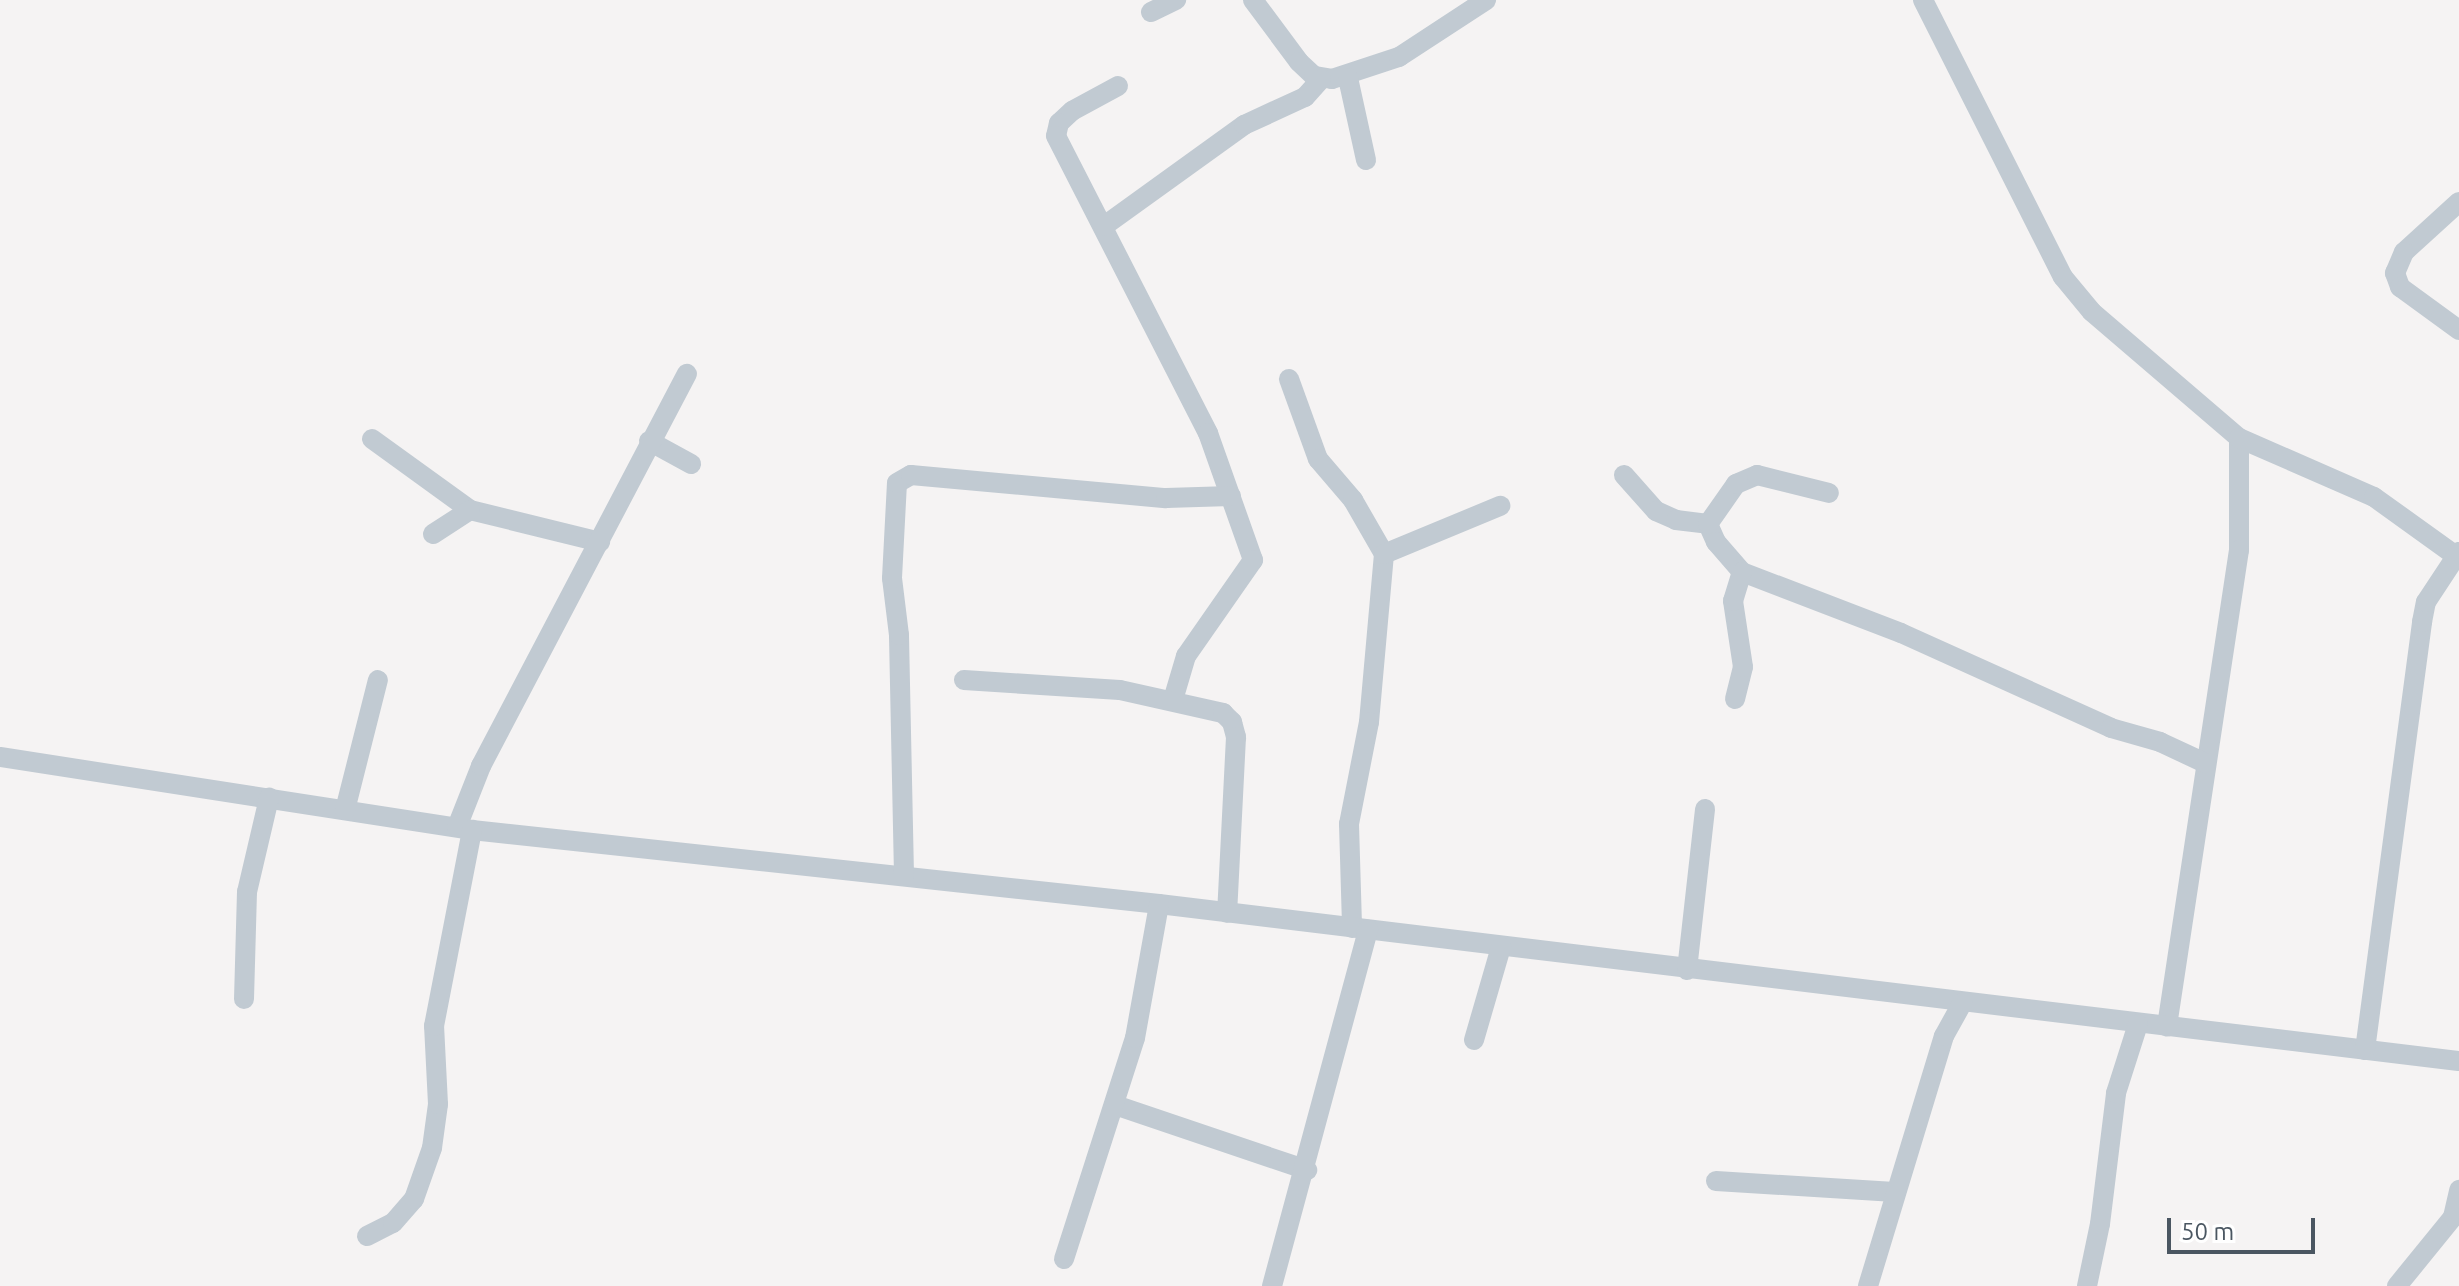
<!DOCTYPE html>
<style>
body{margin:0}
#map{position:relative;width:2459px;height:1286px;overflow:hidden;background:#f5f3f3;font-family:Ubuntu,sans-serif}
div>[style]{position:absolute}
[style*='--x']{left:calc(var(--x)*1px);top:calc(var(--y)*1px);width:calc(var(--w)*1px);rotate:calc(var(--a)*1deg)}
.minor>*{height:20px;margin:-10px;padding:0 10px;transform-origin:10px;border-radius:10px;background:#c1cad2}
span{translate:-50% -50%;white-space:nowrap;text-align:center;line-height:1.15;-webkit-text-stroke:6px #fff;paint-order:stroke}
.scale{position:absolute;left:2167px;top:1218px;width:148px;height:36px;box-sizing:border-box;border:4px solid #4a5661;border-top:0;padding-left:10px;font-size:24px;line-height:28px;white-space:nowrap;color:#4a5661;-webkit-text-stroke:6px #fff;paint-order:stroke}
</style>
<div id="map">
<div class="minor">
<div style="--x:1253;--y:0;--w:77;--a:53.4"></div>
<div style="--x:1299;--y:62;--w:21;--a:43"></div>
<div style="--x:1314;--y:76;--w:18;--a:9"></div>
<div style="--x:1332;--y:79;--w:71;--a:-18.2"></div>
<div style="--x:1399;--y:57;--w:104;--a:-33.2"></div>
<div style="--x:1923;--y:0;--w:310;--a:63.2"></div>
<div style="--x:2063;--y:277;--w:45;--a:50.4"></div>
<div style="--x:2092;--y:312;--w:194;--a:40.6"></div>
<div style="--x:2239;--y:438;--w:112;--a:90"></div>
<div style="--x:2239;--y:550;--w:482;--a:98.6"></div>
<div style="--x:1151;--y:12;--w:28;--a:-26"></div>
<div style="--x:1348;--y:78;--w:84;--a:77.6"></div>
<div style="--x:1118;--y:86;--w:52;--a:151.5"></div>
<div style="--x:1072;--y:111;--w:18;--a:137"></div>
<div style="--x:1059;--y:123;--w:13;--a:103"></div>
<div style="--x:1056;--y:136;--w:334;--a:62.9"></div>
<div style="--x:1208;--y:433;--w:135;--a:70.5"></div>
<div style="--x:1253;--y:560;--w:117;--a:124.9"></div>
<div style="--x:1186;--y:656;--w:46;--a:106.5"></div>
<div style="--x:2459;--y:202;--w:74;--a:137.7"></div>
<div style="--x:2404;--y:252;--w:23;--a:113"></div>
<div style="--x:2395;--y:273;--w:15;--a:70"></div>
<div style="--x:2400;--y:287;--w:73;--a:36.1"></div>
<div style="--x:1104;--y:226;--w:173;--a:-35.8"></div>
<div style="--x:1244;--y:125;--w:67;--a:-24.7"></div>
<div style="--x:1305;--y:97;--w:24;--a:-48"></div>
<div style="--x:1289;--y:379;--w:85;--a:70.1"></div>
<div style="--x:1318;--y:459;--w:54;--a:49.5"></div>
<div style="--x:1353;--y:500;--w:62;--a:60.1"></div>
<div style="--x:1384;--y:554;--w:169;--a:95.1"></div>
<div style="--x:1369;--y:722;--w:104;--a:101.1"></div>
<div style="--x:1349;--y:824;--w:104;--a:88.3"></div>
<div style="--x:2239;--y:438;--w:147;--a:23.6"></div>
<div style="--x:2374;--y:497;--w:105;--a:35.7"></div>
<div style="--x:372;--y:439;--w:121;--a:35.9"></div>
<div style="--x:470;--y:510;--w:134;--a:13.8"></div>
<div style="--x:649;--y:441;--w:48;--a:28.7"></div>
<div style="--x:1624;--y:475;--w:48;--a:48.4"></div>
<div style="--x:1656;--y:511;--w:22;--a:24"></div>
<div style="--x:1676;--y:520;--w:32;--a:7"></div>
<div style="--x:1708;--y:524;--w:20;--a:66"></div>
<div style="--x:1716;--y:542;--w:40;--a:49"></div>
<div style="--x:1742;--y:572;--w:170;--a:21"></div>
<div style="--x:1901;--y:633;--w:230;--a:24.3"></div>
<div style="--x:2111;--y:728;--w:51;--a:15.9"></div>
<div style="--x:2160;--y:742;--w:50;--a:25"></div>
<div style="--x:1708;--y:524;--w:49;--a:-55"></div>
<div style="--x:1736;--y:484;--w:23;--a:-23"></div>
<div style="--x:1757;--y:475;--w:74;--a:14"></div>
<div style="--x:433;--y:534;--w:44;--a:-33"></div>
<div style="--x:1384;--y:554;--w:126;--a:-22.5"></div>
<div style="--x:964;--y:680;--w:156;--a:3.7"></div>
<div style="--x:1120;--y:690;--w:106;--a:12.6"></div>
<div style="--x:1223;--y:713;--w:13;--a:45"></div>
<div style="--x:1232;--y:722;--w:16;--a:75"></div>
<div style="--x:1236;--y:737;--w:176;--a:92.9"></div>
<div style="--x:1735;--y:699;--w:33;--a:-76"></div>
<div style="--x:1743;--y:667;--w:67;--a:-98.6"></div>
<div style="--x:1733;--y:601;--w:30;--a:-73"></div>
<div style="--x:0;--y:757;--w:478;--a:8.8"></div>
<div style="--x:472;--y:830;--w:691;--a:6.15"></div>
<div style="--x:1159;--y:904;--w:1309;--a:6.89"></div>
<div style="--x:345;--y:810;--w:134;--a:-75.8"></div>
<div style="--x:457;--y:827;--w:66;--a:-68.5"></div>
<div style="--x:481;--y:766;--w:443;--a:-62.3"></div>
<div style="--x:904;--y:875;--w:240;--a:-91.2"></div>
<div style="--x:899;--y:635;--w:57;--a:-97"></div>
<div style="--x:892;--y:578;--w:95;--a:-87"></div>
<div style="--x:897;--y:483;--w:16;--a:-30"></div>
<div style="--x:911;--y:475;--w:256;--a:5.2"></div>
<div style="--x:1166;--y:498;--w:65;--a:-1.8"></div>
<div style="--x:1687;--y:970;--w:162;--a:-83.6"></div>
<div style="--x:244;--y:999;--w:107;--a:-88.4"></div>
<div style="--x:247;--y:892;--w:97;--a:-76.8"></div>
<div style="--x:1474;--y:1040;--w:97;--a:-73.8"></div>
<div style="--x:2365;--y:1050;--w:432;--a:-82.4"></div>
<div style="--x:2422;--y:622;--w:20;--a:-79"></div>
<div style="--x:2426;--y:602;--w:60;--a:-56.6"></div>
<div style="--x:1115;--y:1105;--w:203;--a:18.7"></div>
<div style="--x:1716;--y:1181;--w:179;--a:3.5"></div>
<div style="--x:367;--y:1236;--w:29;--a:-27"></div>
<div style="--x:393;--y:1223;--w:32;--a:-49"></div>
<div style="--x:414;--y:1199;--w:54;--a:-70.6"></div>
<div style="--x:432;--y:1148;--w:44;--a:-82.2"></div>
<div style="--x:438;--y:1104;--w:78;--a:-92.9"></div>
<div style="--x:434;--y:1026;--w:200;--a:-79"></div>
<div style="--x:1064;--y:1259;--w:232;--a:-72.2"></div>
<div style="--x:1135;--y:1038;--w:136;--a:-79.8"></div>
<div style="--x:1272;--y:1286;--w:369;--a:-74.9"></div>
<div style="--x:1868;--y:1286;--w:261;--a:-73.1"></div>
<div style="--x:1944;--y:1036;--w:38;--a:-61"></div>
<div style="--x:2087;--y:1286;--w:63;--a:-78.2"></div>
<div style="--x:2100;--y:1224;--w:132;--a:-83"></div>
<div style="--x:2116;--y:1093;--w:72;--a:-72.3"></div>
<div style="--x:2397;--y:1286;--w:89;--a:-50.9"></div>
<div style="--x:2453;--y:1217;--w:28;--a:-77"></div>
</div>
<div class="scale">50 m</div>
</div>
